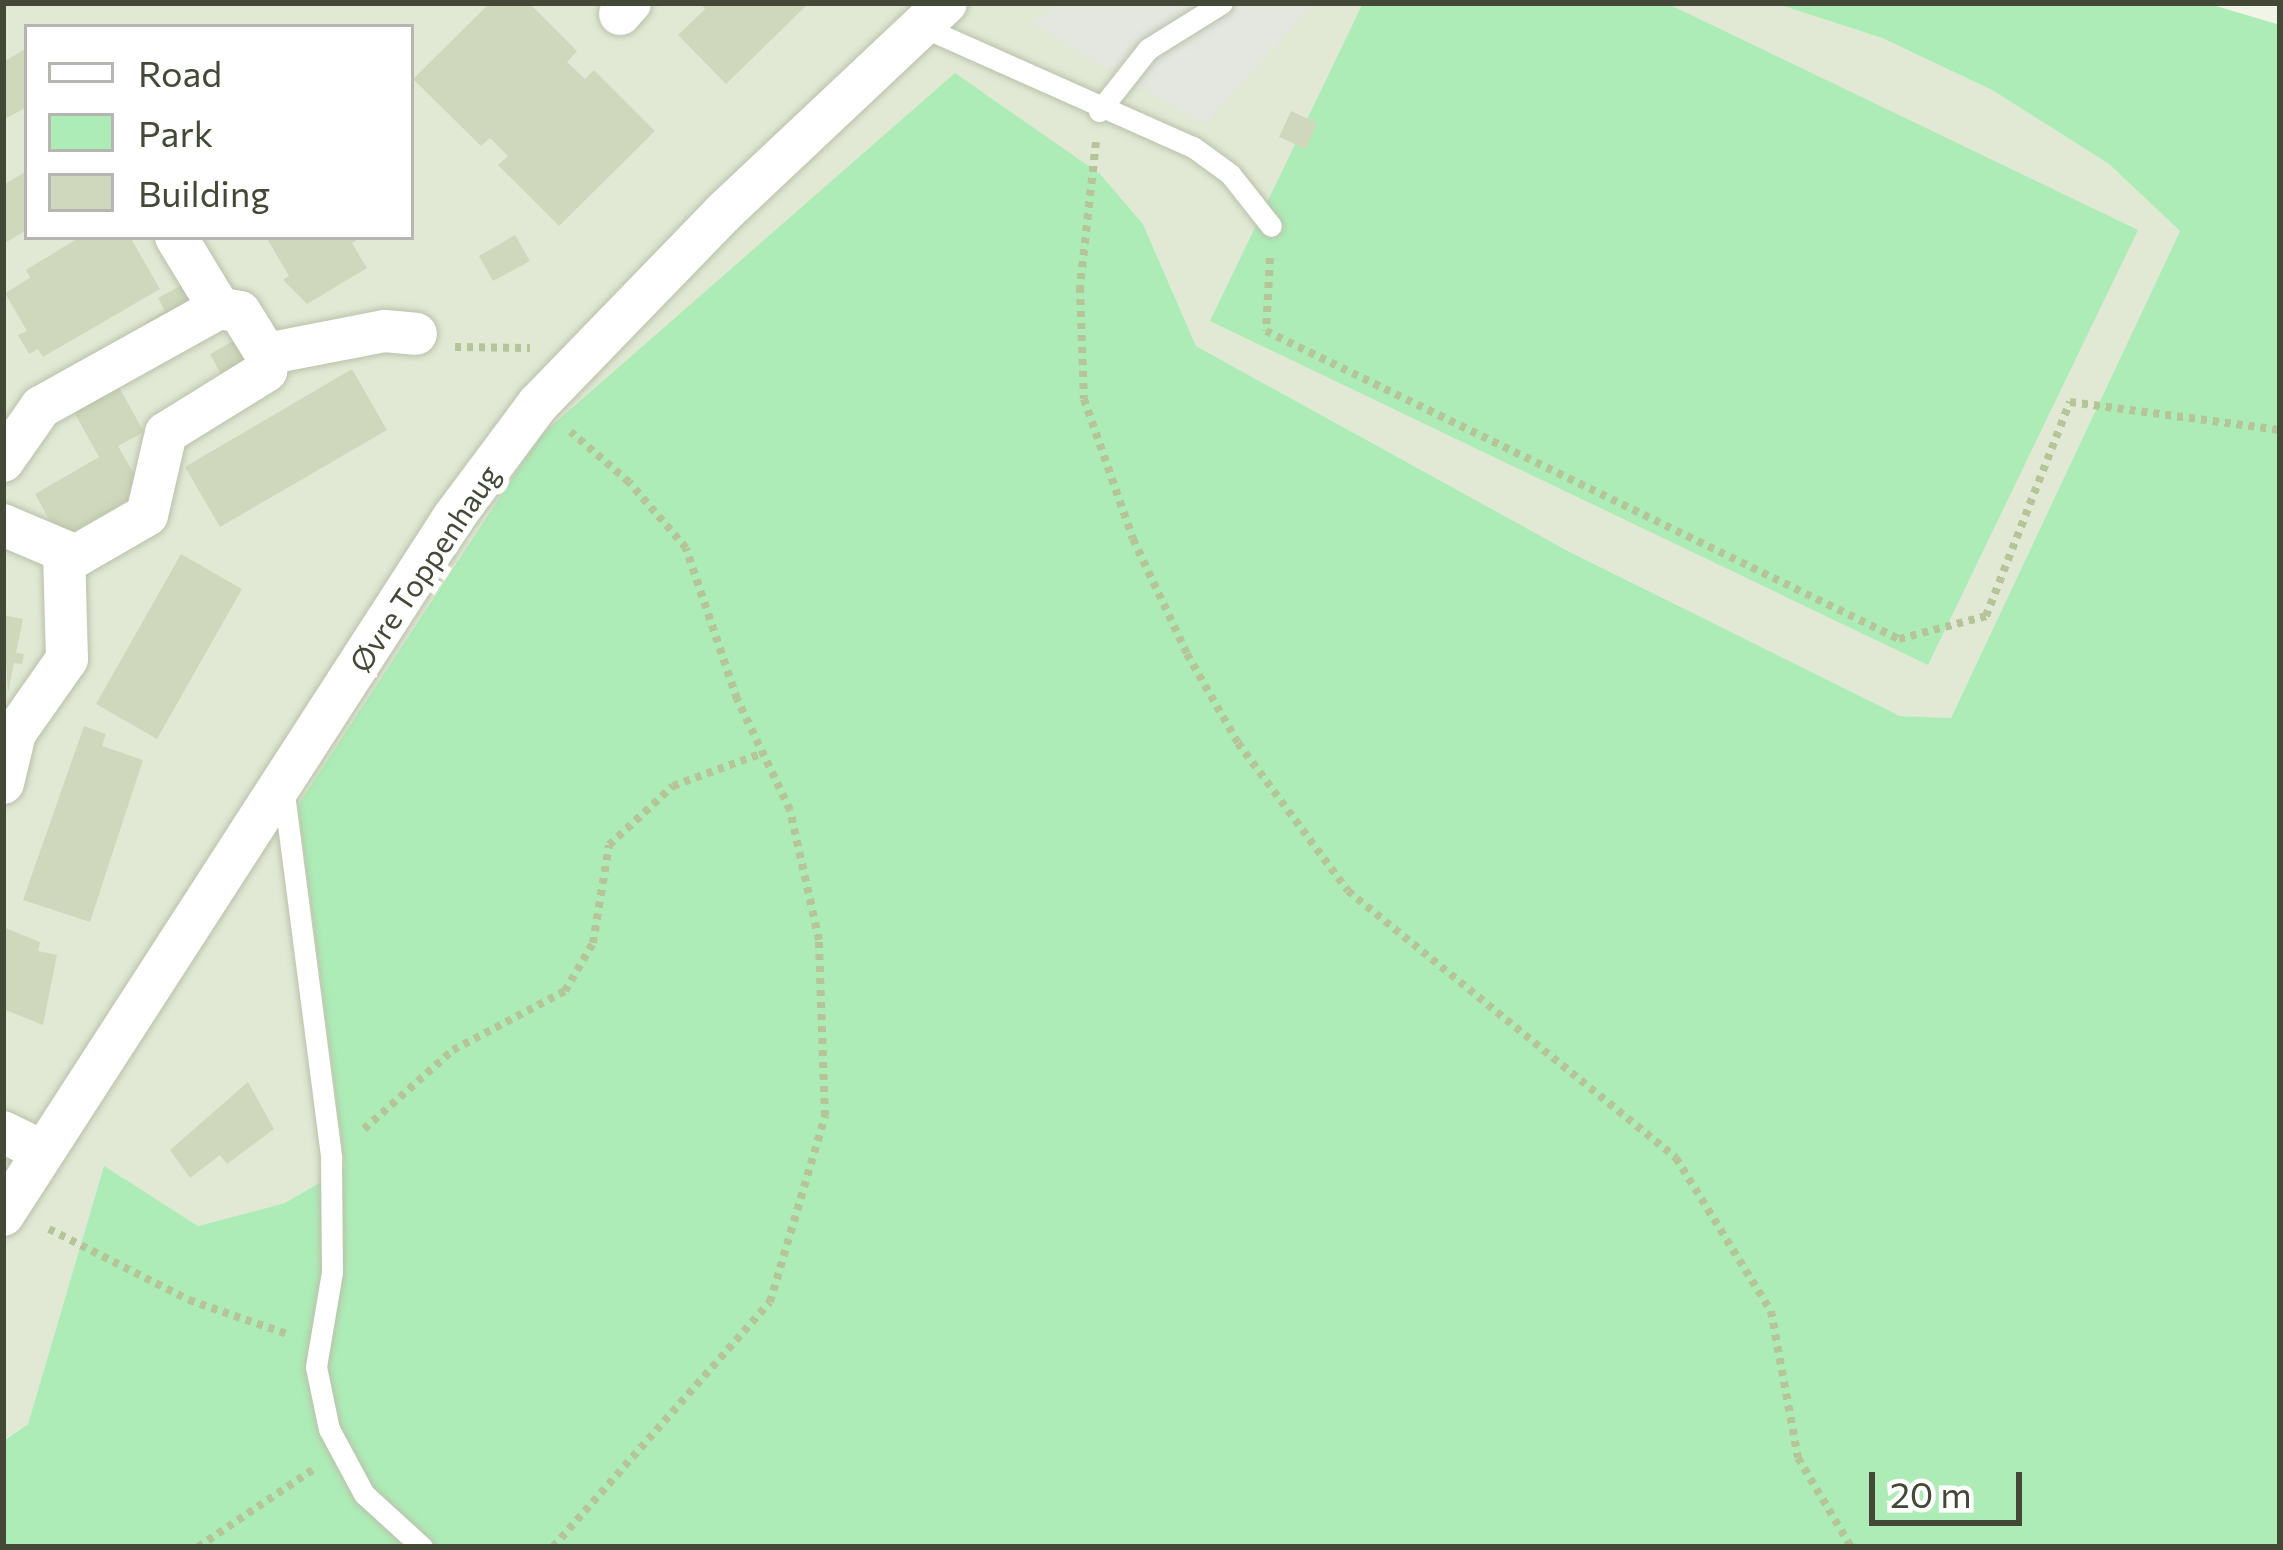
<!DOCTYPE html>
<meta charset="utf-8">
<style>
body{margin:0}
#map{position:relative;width:2283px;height:1550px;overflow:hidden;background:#f0f5e8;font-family:Commissioner,sans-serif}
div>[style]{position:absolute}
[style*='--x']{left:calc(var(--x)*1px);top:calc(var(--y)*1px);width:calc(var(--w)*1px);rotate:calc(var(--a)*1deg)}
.residential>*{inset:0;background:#e1e9d5}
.green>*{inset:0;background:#adecb7}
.parking>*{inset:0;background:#e4e6e0}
.building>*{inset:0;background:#cfd8bc}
.path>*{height:8px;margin-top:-4px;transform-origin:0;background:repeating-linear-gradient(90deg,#b5c499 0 6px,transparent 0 12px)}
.roads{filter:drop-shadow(0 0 3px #b9c1a9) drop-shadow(0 0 3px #b9c1a9)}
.service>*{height:21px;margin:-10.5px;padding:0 10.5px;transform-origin:10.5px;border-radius:10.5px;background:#fff}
.minor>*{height:42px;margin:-21px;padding:0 21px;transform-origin:21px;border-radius:21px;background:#fff}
span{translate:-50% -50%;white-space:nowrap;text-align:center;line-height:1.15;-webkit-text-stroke:12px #fff;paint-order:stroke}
.street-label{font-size:30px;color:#434936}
.frame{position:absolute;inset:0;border:6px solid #434936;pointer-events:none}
.legend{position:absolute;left:24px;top:24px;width:390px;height:216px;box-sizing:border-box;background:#fff;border:3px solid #b4b6af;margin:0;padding:15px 21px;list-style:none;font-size:36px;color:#434936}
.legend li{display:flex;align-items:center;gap:24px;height:60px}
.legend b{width:60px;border:3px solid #b4b6af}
.scale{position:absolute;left:1869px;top:1472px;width:153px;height:54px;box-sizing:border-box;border:6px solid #434936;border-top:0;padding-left:15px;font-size:36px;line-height:42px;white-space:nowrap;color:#434936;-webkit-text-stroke:9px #fff;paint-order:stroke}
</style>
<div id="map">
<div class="residential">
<div style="clip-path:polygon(evenodd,3px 3px,1774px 3px,1882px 38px,1992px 90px,2109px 164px,2180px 231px,1951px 718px,1900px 716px,1568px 551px,1196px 346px,1143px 224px,1100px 175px,955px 74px,329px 1048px,346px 1168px,286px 1203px,198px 1226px,104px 1167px,28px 1424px,3px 1440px,3px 3px,27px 27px,411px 27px,411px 237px,27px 237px,27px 27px)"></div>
</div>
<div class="green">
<div style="clip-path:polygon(1363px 3px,1666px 3px,2138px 230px,1928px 665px,1210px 321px)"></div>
<div style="clip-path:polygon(1774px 3px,2206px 3px,2280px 25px,2280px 1547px,3px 1547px,3px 1441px,28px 1424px,104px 1166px,198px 1226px,285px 1203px,345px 1168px,298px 805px,540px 436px,955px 73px,1100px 174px,1143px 224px,1196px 346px,1568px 551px,1900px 716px,1951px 718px,2180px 231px,2109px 164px,1992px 90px,1882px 38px)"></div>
</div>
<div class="parking">
<div style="clip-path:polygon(1065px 3px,1313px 3px,1205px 124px,1029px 22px)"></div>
</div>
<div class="building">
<div style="clip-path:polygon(490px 3px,529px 3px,577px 51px,567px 62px,585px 79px,594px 70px,655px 131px,559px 226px,498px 165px,508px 156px,490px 138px,481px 146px,413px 79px)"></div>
<div style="clip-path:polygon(700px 3px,809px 3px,726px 84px,678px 35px,705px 9px)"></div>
<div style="clip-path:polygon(27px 48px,27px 107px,3px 120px,3px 62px)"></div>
<div style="clip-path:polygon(1291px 111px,1317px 123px,1306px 149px,1279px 137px)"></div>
<div style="clip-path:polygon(27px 171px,27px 230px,3px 244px,3px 185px)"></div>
<div style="clip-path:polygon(515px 235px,530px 261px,493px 281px,479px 256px)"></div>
<div style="clip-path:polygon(80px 237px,130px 237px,160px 289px,43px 357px,38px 349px,29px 354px,18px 335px,27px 331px,5px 293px,30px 278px,26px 270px)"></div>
<div style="clip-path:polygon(266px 237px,363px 237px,352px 243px,367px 268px,307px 304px,283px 280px,289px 276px)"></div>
<div style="clip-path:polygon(193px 279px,210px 308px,155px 339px,145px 322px,165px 311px,158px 298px)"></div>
<div style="clip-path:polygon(239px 338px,252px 363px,223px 378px,210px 354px)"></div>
<div style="clip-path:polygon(352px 369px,387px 430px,220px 527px,185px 467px)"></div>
<div style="clip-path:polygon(115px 380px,144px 432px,118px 446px,144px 491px,60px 539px,35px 494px,99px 457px,70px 405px)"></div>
<div style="clip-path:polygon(181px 554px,242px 589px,157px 739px,96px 704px)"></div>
<div style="clip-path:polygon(3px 615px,23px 619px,16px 653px,24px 654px,22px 664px,14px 663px,8px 693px)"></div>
<div style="clip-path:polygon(84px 726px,106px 734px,102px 746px,143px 760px,90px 922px,23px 900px)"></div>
<div style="clip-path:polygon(3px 927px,40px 942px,38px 951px,57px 955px,43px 1025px,3px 1009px)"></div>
<div style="clip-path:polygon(248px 1082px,274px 1129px,227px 1164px,220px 1155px,190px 1178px,170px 1150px)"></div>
</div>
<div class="path">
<div style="--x:1096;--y:142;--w:146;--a:96.3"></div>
<div style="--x:1080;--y:287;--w:112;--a:88"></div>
<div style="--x:1084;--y:399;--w:148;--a:70.7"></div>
<div style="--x:1133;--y:539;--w:127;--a:64.8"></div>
<div style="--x:1187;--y:654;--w:103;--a:60.2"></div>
<div style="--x:1238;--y:743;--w:184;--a:53.4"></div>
<div style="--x:1348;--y:891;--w:423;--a:39.1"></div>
<div style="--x:1676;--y:1158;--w:180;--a:58.2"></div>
<div style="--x:1771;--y:1311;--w:149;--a:79.6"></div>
<div style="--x:1798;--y:1458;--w:104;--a:59.2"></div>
<div style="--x:1270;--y:258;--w:73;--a:93.1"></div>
<div style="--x:1266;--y:331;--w:704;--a:25.95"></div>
<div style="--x:1899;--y:639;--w:90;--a:-14.8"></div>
<div style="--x:1986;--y:616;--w:230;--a:-68.6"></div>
<div style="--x:2070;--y:402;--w:212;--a:7.6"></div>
<div style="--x:455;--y:347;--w:75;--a:0.8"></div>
<div style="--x:364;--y:1129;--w:119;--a:-41.6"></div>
<div style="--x:453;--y:1050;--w:127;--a:-27.8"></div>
<div style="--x:565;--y:991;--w:56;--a:-59.7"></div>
<div style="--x:593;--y:943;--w:99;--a:-80.7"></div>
<div style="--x:609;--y:845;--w:87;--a:-42.7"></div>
<div style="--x:673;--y:786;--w:93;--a:-20.2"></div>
<div style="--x:49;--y:1229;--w:157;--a:26.9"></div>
<div style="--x:189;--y:1300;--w:104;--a:19.1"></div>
<div style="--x:198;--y:1547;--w:138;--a:-34"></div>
<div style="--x:553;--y:1547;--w:327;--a:-48.5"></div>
<div style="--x:770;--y:1302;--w:194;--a:-73.5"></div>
<div style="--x:825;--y:1116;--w:176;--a:-92"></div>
<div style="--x:819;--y:940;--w:133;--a:-102.6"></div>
<div style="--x:790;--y:810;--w:123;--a:-115.5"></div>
<div style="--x:737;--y:699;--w:159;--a:-108.7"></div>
<div style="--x:686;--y:548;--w:87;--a:-130.8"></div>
<div style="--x:629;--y:482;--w:77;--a:-139.2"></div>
</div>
<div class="roads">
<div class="service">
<div style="--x:923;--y:27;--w:295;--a:24"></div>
<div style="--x:1193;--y:147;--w:46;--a:36.1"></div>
<div style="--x:1230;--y:174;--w:66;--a:51.7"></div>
<div style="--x:1099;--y:111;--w:79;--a:-51.7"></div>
<div style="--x:1148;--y:49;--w:87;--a:-31.9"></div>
<div style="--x:283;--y:786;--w:375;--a:82.6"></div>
<div style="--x:331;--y:1158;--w:114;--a:89.5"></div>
<div style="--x:332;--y:1272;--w:96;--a:99.6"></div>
<div style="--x:316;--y:1367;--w:63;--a:78.2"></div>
<div style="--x:329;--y:1429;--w:74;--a:61.7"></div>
<div style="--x:364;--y:1494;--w:79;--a:42.4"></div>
</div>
<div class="minor">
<div style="--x:620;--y:14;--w:15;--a:-48"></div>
<div style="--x:176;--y:237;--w:83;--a:58.8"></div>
<div style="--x:219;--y:308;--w:21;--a:11"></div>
<div style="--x:240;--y:312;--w:49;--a:58.2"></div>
<div style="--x:266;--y:354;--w:120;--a:-11"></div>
<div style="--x:384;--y:331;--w:32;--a:5"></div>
<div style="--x:3;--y:461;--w:66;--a:-54.9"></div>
<div style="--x:41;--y:407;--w:204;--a:-29.1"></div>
<div style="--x:3;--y:525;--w:79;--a:23"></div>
<div style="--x:76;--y:556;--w:82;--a:-30"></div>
<div style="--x:147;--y:515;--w:84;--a:-77"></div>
<div style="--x:166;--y:433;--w:118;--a:-31.8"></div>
<div style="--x:266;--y:371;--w:17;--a:-90"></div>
<div style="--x:3;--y:783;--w:51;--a:-76.5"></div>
<div style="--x:15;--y:733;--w:90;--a:-54.9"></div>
<div style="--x:67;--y:659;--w:106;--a:-91.6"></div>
<div style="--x:3;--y:1132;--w:43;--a:26"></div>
<div style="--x:3;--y:1215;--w:830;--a:-57.15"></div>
<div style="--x:453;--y:518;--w:142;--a:-53.3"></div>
<div style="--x:538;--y:404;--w:267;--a:-45.9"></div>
<div style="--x:724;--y:212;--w:305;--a:-43.3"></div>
</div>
</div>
<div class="street-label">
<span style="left:424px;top:568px;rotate:-56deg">Øvre Toppenhaug</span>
</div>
<div class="frame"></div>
<ul class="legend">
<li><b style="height:15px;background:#fff"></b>Road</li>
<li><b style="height:33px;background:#adecb7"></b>Park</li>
<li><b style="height:33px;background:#cfd8bc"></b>Building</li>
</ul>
<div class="scale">20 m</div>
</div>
